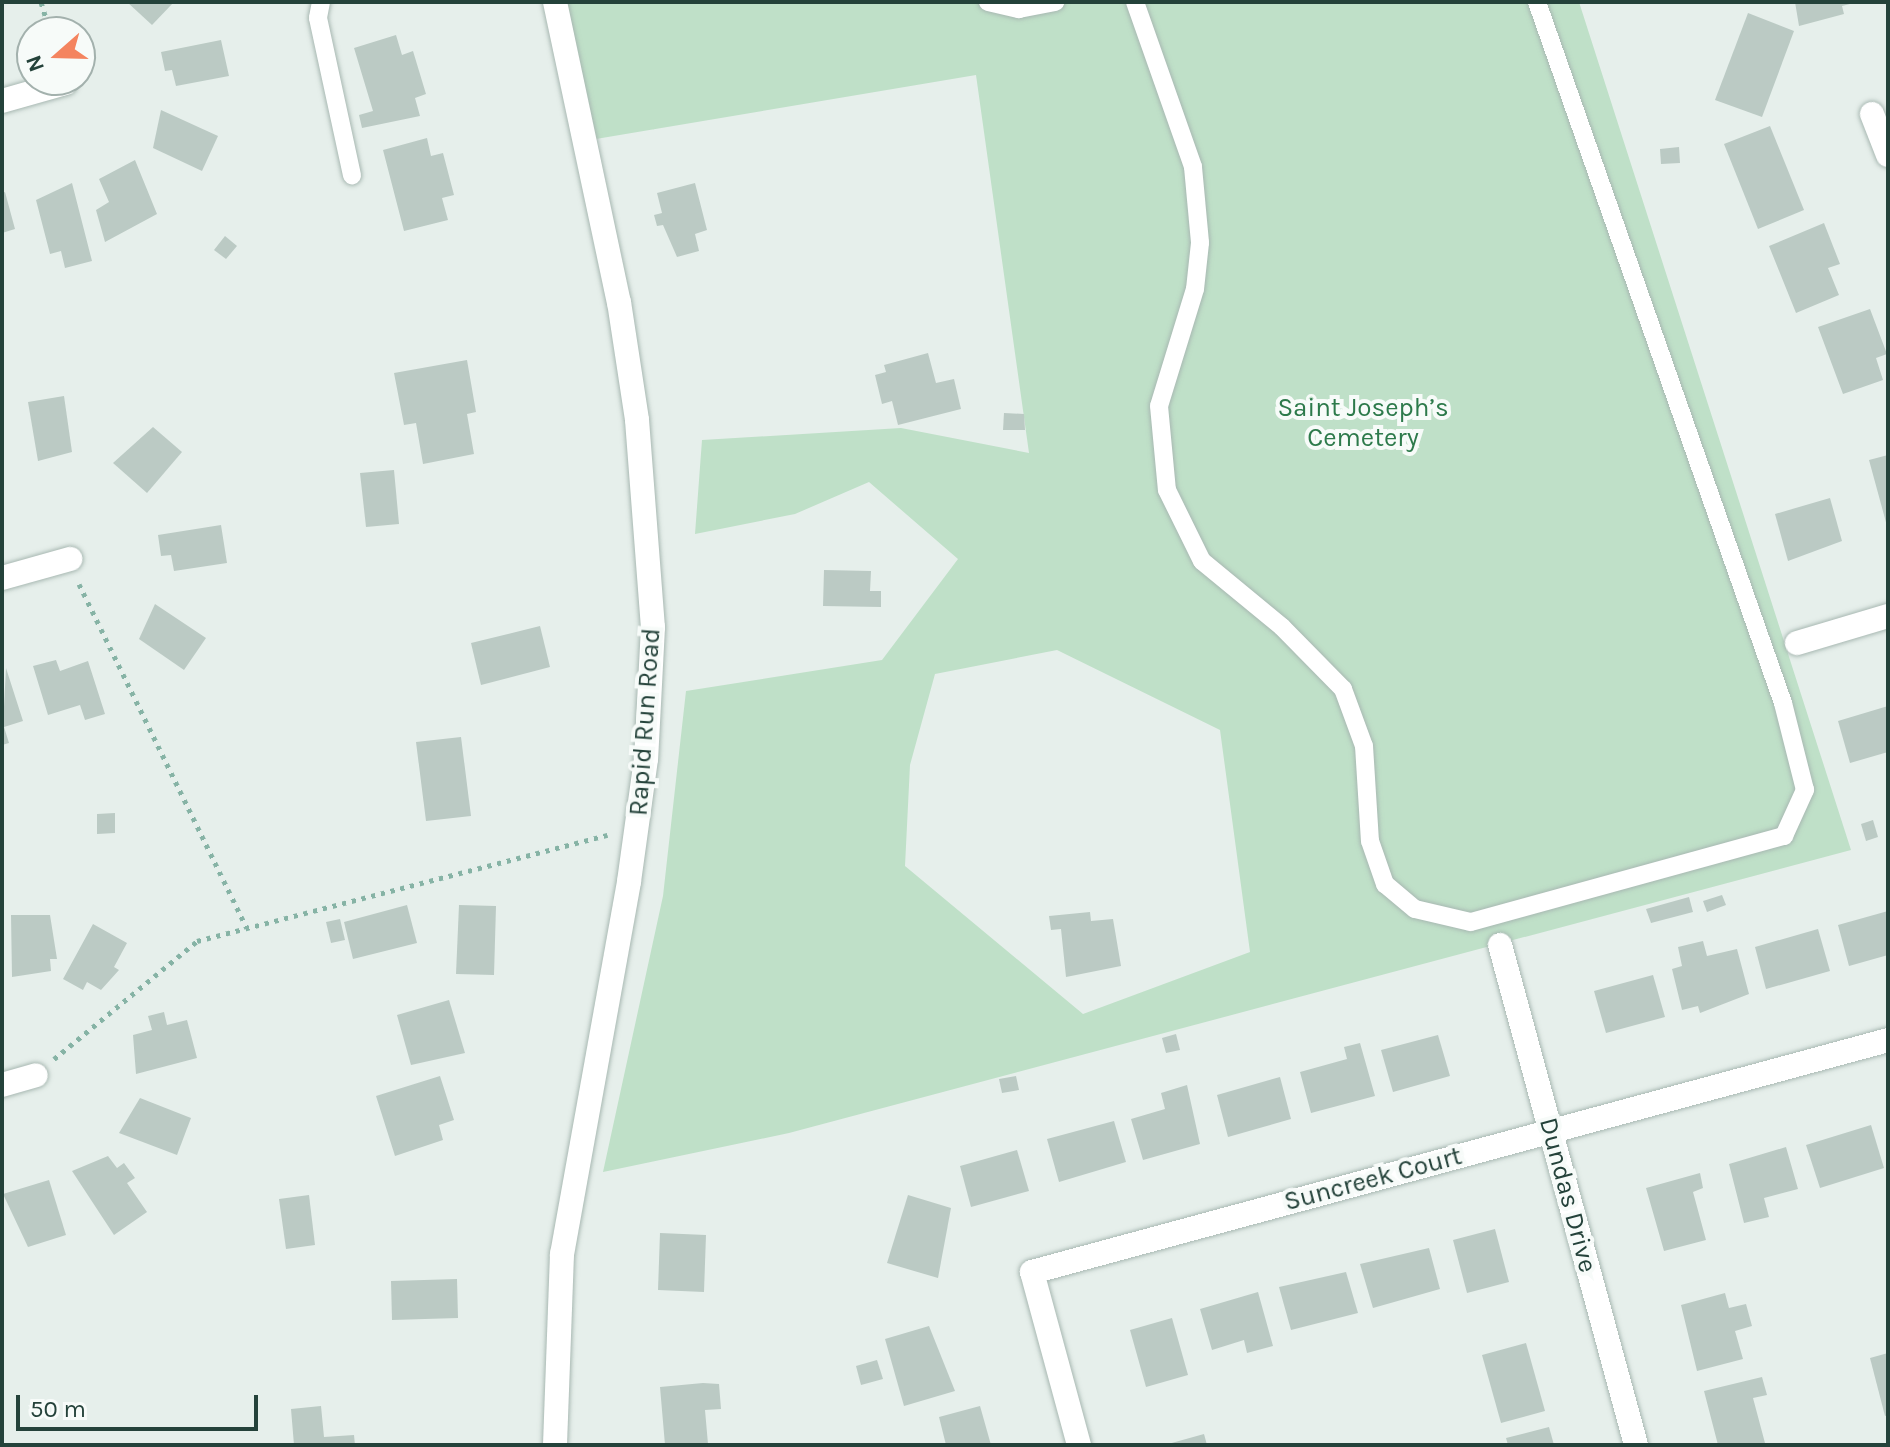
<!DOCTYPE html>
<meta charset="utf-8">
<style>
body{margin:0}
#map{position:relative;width:1890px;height:1447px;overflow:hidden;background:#e6efeb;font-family:Karla,sans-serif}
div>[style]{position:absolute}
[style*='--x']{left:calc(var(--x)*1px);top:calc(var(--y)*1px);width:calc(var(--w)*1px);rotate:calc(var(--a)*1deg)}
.green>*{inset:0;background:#bfe0c8}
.building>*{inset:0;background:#bbcac4}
.path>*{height:5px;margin-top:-2.5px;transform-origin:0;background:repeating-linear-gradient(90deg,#86b3a5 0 4px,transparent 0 10px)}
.roads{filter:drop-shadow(0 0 2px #a8b8b2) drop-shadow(0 0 2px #a8b8b2)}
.lane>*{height:18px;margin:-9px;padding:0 9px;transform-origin:9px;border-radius:9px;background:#fff}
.street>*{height:24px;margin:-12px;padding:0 12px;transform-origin:12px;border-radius:12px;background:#fff}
.secondary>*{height:24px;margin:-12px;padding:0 12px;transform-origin:12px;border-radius:12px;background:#fff}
span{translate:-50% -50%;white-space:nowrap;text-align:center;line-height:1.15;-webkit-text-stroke:8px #f7fbf9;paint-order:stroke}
.park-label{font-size:26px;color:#2d7a4b}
.street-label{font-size:26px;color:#24423a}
.frame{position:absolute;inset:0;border:4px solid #24423a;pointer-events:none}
.north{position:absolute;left:16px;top:16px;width:80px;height:80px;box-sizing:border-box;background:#f7fbf9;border:2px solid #a3b1ad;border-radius:50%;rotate:250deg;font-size:22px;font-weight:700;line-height:32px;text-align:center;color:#24423a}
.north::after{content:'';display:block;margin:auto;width:28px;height:36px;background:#f4845f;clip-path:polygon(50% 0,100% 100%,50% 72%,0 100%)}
.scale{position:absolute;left:16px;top:1395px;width:242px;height:36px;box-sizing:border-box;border:4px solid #24423a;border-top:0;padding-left:10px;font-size:24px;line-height:28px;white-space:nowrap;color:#24423a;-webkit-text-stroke:6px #f7fbf9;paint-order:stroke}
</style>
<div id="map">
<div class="green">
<div style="clip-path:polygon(evenodd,555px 2px,1579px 2px,1851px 850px,789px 1133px,603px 1172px,663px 896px,686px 691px,882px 660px,958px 559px,869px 482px,795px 514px,695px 534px,702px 440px,901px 428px,1029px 453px,976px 75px,584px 141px,555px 2px,1057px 650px,1220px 730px,1250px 952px,1083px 1014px,905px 866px,910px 765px,935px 674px,1057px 650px)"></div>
</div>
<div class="building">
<div style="clip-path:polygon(127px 2px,174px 2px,152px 25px)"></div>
<div style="clip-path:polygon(1795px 2px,1854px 2px,1854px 3px,1842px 6px,1844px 14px,1799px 26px)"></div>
<div style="clip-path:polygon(1748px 13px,1794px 31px,1762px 117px,1715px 100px)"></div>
<div style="clip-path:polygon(396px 35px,402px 55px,413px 51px,426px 94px,415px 98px,420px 116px,362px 128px,359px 115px,373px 111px,354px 48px)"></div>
<div style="clip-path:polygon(221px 40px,229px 76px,176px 86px,172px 70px,165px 71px,161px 52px)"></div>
<div style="clip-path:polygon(161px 110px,218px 136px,202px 171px,153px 148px)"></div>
<div style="clip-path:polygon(1770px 126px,1804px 210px,1758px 229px,1724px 144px)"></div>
<div style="clip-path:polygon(427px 138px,431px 156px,443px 153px,454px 195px,442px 198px,448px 220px,404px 231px,383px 150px)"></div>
<div style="clip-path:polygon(1679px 147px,1680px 163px,1661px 164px,1660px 149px)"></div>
<div style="clip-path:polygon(135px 160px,157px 214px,105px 242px,96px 210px,109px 202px,99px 179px)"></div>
<div style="clip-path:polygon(72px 183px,92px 261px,65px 268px,61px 251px,50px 254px,36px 200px)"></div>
<div style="clip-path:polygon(695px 183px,707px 230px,695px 234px,699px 251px,677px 257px,663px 225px,657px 226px,654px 215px,662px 213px,657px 193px)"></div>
<div style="clip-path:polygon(5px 192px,15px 229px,2px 233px,2px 193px)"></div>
<div style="clip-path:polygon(1824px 223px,1840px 264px,1828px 268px,1839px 295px,1796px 313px,1769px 246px)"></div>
<div style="clip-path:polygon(225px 236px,237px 246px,226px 259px,214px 250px)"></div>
<div style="clip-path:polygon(1870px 309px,1887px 354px,1876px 358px,1883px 380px,1843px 394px,1818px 327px)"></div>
<div style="clip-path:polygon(928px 353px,936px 383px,954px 379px,961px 409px,898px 425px,892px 401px,882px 404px,875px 375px,886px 372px,884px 365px)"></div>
<div style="clip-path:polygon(467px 360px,476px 412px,467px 414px,474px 454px,423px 464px,416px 423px,404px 425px,394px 373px)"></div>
<div style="clip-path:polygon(64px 396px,72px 452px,38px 461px,28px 402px)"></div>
<div style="clip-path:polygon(1004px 413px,1024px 414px,1025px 430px,1003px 430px)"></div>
<div style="clip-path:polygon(153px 427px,182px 452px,147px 493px,113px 463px)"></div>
<div style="clip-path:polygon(1888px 455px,1888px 526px,1887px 526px,1869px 460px)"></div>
<div style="clip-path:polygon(394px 470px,399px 524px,366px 527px,360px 473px)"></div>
<div style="clip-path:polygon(1830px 498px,1842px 541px,1788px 561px,1775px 514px)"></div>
<div style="clip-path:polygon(221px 525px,227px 563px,174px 571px,171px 555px,161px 556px,158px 535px)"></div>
<div style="clip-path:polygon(824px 570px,871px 571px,870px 591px,881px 591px,881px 607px,823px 606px)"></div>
<div style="clip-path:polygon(155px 604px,206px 638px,184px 670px,139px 639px)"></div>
<div style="clip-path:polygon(540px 626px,550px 667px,481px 685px,471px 643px)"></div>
<div style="clip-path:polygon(56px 660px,60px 671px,88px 661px,105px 714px,85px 720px,80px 705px,48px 715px,33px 666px)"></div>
<div style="clip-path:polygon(6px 668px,23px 721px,4px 727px,9px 743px,2px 745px)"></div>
<div style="clip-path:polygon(1888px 706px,1888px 752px,1850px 763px,1838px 721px)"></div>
<div style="clip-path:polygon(461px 737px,471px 816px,426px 821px,416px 742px)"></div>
<div style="clip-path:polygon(115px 813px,115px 833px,97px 834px,97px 814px)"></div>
<div style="clip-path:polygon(1873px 820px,1878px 837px,1866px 841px,1861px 824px)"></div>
<div style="clip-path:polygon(1722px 895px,1726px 905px,1707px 912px,1703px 901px)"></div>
<div style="clip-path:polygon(1689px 897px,1693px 912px,1651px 923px,1646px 909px)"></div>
<div style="clip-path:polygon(407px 905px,417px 943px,353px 959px,344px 922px)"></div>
<div style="clip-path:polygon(459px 905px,496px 906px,494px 975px,456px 974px)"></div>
<div style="clip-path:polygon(1888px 911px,1888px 955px,1849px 966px,1838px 925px)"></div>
<div style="clip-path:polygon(1090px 912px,1091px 921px,1113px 919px,1121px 966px,1066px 977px,1061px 929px,1051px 930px,1049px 916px)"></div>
<div style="clip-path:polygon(11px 915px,50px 915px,57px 959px,50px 959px,51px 971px,12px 977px)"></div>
<div style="clip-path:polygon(340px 919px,345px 940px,331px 943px,326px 922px)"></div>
<div style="clip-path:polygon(93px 924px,127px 943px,114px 967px,119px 970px,101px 990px,87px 982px,83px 990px,63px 979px)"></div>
<div style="clip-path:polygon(1818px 929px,1830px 971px,1766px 989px,1755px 947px)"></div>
<div style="clip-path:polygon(1703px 941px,1707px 956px,1737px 949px,1749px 994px,1700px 1013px,1698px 1006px,1682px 1010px,1672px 969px,1682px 966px,1678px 947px)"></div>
<div style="clip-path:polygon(1653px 975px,1665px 1017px,1606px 1033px,1594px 991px)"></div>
<div style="clip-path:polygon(449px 1000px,465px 1053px,411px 1065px,397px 1015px)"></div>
<div style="clip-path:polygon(164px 1012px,167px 1025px,187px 1020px,197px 1058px,136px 1074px,133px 1035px,152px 1030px,148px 1016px)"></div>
<div style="clip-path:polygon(1176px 1034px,1180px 1050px,1166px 1053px,1162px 1038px)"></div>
<div style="clip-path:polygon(1438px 1035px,1450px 1076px,1393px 1092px,1381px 1050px)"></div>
<div style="clip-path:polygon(1360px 1043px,1375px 1096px,1311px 1113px,1300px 1072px,1347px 1059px,1344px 1047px)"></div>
<div style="clip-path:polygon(440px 1076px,454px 1120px,439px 1125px,443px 1140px,395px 1156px,376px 1096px)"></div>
<div style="clip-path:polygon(1016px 1076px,1019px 1090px,1002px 1093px,999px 1079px)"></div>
<div style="clip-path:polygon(1280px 1077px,1291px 1119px,1228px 1137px,1217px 1095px)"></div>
<div style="clip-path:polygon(1187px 1085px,1200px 1144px,1143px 1160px,1131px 1119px,1165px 1109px,1161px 1093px)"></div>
<div style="clip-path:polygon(140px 1098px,191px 1118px,177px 1155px,119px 1133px)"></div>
<div style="clip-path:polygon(1114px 1121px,1126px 1162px,1059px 1182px,1047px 1139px)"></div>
<div style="clip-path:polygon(1871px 1125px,1884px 1168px,1820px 1188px,1806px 1145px)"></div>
<div style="clip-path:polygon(1786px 1147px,1798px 1189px,1764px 1198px,1769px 1217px,1744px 1223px,1729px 1164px)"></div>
<div style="clip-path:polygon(1017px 1150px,1029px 1191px,971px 1207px,960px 1166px)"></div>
<div style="clip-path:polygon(108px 1156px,117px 1168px,124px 1163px,135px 1178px,127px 1183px,147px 1212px,114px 1235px,72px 1171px)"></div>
<div style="clip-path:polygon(1700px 1173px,1703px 1188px,1693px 1192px,1706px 1240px,1664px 1251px,1646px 1188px)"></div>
<div style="clip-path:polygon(49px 1180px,66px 1235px,28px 1247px,3px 1194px)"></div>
<div style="clip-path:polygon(309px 1195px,315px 1245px,286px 1249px,279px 1199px)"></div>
<div style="clip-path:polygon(908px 1195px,951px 1208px,938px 1278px,887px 1263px)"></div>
<div style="clip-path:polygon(1495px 1229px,1509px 1282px,1467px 1293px,1453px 1240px)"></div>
<div style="clip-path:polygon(660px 1233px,706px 1235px,704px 1292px,658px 1290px)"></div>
<div style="clip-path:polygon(1429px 1248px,1440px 1289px,1373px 1308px,1360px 1264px)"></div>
<div style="clip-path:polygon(1346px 1272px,1358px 1313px,1291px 1330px,1279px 1287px)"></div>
<div style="clip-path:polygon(457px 1279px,458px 1318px,392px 1320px,391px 1281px)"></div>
<div style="clip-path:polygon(1258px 1292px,1273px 1346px,1247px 1353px,1244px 1340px,1212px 1350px,1200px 1309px)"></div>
<div style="clip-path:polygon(1725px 1293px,1729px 1308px,1746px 1304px,1752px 1326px,1735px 1331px,1743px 1359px,1697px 1371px,1681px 1305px)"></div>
<div style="clip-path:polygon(1172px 1318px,1188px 1375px,1146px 1387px,1130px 1330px)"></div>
<div style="clip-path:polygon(929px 1326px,955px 1391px,904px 1406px,885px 1339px)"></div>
<div style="clip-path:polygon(1526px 1343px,1545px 1411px,1501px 1423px,1482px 1355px)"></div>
<div style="clip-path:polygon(1888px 1353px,1888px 1415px,1885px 1416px,1870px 1358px)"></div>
<div style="clip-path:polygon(877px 1360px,883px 1379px,861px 1385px,856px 1366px)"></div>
<div style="clip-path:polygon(1762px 1377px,1767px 1395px,1753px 1398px,1765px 1443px,1718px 1445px,1704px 1391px)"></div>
<div style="clip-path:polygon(703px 1383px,719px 1384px,721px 1409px,705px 1410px,708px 1444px,665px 1445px,660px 1387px)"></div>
<div style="clip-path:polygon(321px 1406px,324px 1437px,354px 1435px,355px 1445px,294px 1445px,291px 1409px)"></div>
<div style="clip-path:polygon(980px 1406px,991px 1445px,946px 1445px,939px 1417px)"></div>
<div style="clip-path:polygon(1549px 1427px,1554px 1445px,1508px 1445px,1506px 1438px)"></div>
<div style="clip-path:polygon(1204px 1434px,1207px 1445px,1168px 1445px,1168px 1444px)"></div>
</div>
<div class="path">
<div style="--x:41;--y:2;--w:31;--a:73"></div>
<div style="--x:79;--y:584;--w:383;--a:64"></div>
<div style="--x:54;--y:1059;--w:185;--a:-39.5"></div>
<div style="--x:197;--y:941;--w:424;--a:-14.5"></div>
</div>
<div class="roads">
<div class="lane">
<div style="--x:321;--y:2;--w:16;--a:101"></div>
<div style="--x:318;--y:18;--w:161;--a:77.8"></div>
<div style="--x:988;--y:2;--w:32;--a:13"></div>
<div style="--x:1019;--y:9;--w:37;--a:-11"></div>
<div style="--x:1135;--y:2;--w:175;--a:70.6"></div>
<div style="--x:1193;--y:167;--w:76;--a:84.7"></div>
<div style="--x:1200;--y:243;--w:46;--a:96.2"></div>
<div style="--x:1195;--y:289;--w:122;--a:107.1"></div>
<div style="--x:1159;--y:406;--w:84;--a:84.6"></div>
<div style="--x:1167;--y:490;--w:79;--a:63.8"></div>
<div style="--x:1202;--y:561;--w:104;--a:39.5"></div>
<div style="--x:1282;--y:627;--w:87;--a:45.5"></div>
<div style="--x:1343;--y:689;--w:61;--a:69.8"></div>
<div style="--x:1364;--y:746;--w:95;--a:86.4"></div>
<div style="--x:1370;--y:841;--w:46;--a:70.8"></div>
<div style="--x:1385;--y:884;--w:39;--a:40"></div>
<div style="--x:1415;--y:909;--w:57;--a:13.1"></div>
<div style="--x:1471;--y:922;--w:325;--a:-15.4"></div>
<div style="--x:1784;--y:836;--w:51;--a:-65.5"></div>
<div style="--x:1805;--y:790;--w:90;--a:-104.2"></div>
<div style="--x:1783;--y:703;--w:743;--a:-109.34"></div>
</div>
<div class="street">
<div style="--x:2;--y:101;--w:66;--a:-15.9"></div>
<div style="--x:1872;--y:114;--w:44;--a:68.7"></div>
<div style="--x:2;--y:578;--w:71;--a:-15.6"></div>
<div style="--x:1797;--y:643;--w:95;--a:-16.5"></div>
<div style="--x:1500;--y:945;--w:518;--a:74.78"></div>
<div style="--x:2;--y:1085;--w:35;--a:-16"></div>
<div style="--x:1079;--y:1445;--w:179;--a:-105.2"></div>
<div style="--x:1032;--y:1272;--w:887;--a:-15.16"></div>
</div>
<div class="secondary">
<div style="--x:555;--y:2;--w:307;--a:78"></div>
<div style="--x:619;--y:302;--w:119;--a:81.3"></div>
<div style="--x:637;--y:420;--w:208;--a:85.6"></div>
<div style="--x:653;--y:627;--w:132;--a:93"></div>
<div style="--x:646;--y:759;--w:124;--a:97.9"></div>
<div style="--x:629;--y:882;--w:378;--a:100.2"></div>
<div style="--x:562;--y:1254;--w:191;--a:92.1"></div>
</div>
</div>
<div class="park-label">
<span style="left:1363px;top:423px">Saint Joseph’s<br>Cemetery</span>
</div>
<div class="street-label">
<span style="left:645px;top:722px;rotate:-86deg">Rapid Run Road</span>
<span style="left:1373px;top:1179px;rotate:-15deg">Suncreek Court</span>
<span style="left:1568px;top:1195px;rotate:75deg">Dundas Drive</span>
</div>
<div class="frame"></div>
<div class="north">N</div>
<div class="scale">50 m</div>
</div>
